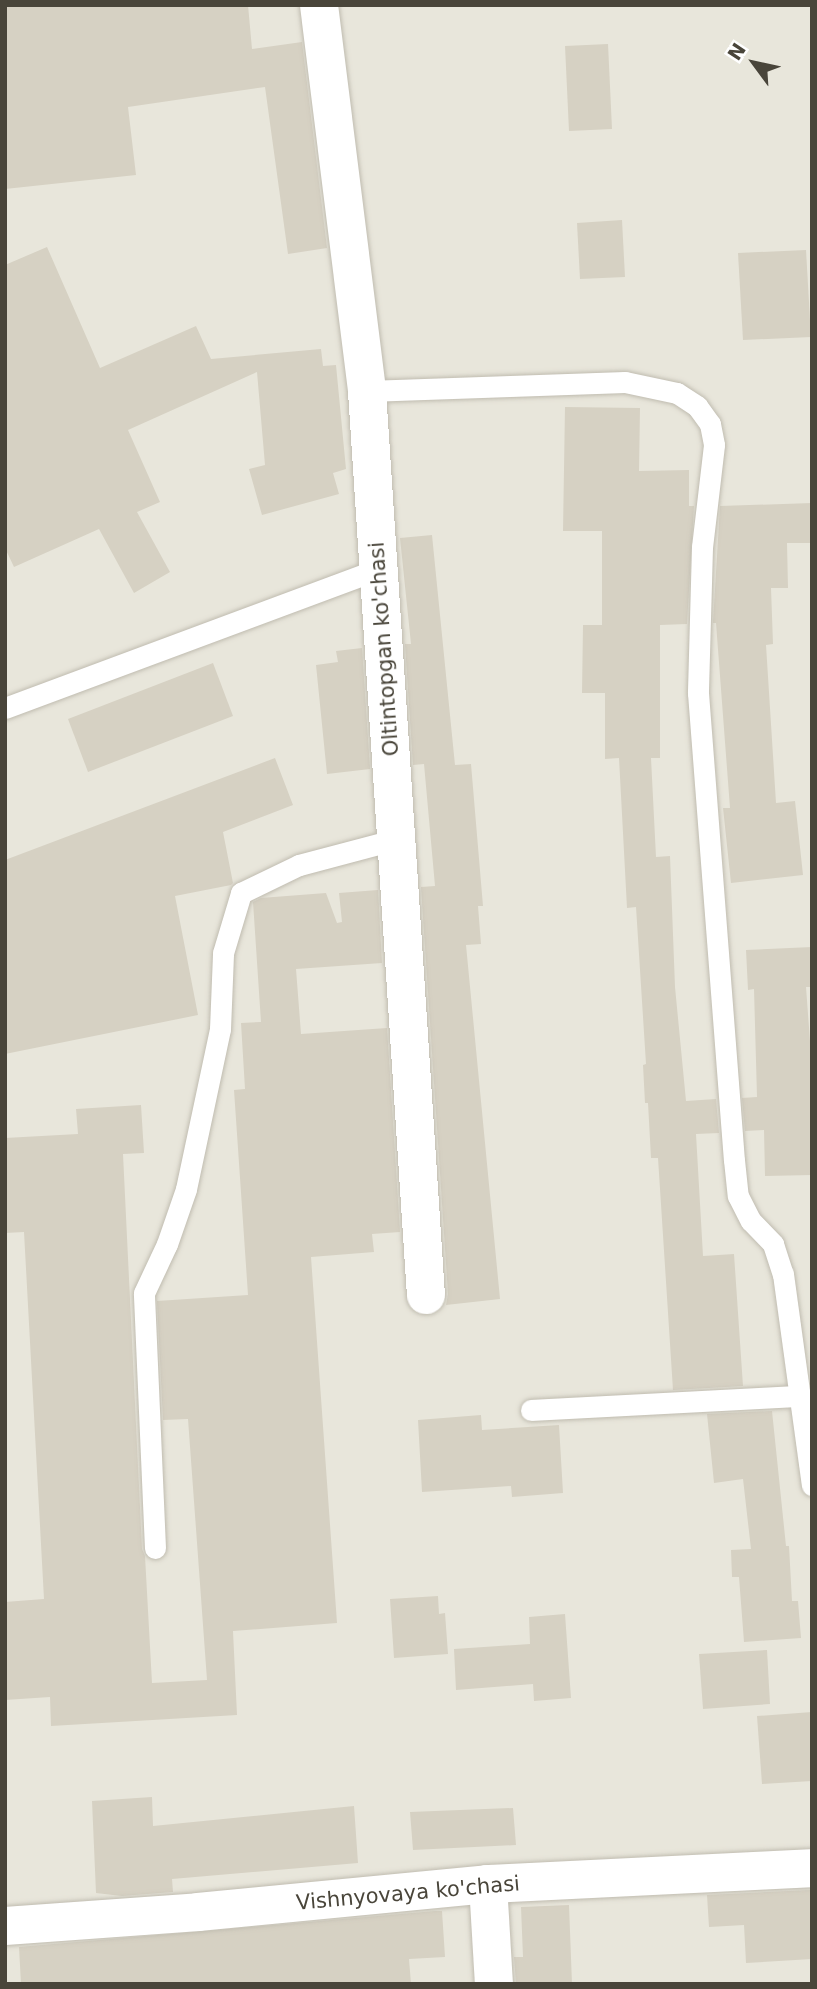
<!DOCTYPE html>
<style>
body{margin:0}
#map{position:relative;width:817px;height:1989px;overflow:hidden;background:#f5f3ed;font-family:"DejaVu Sans",sans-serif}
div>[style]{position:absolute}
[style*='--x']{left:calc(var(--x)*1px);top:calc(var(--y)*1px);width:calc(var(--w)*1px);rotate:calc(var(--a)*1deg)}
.residential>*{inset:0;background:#e8e6db}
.building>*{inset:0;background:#d6d1c3}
.roads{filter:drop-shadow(0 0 2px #c0bcb0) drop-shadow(0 0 2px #c0bcb0)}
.lane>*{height:21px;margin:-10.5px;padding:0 10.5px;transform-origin:10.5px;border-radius:10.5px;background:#fff}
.street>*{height:38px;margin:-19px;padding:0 19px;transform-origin:19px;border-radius:19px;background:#fff}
span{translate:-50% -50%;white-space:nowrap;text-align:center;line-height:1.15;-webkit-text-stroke:6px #fff;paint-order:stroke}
.street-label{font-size:21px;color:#49453a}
.frame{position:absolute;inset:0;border:7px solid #49453a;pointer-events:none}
.north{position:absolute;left:719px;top:28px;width:70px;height:70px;-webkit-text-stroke:5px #fff;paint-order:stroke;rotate:303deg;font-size:19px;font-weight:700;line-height:28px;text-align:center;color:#49453a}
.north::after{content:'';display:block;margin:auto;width:24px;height:32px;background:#49453a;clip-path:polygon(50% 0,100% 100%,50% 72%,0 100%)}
</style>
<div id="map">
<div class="residential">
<div style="clip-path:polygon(5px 5px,812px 5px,812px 1984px,5px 1984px)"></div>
</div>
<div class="building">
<div style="clip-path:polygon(5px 5px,248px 5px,252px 49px,302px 42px,327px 248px,288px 254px,265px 87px,128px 107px,136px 175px,5px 189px)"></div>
<div style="clip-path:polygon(608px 44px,612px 129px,569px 131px,565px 46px)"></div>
<div style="clip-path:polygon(622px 220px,625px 277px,580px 279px,577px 223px)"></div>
<div style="clip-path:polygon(47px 247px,100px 368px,196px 326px,211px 359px,321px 349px,323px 366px,336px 365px,346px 469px,333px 473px,339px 494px,262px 515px,249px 469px,265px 465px,257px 372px,128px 430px,160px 502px,137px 512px,170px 572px,134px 593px,99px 529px,14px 567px,5px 548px,5px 265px)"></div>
<div style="clip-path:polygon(806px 250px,811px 337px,743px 340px,738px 253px)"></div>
<div style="clip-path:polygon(565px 407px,640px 408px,639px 471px,689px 470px,689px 506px,694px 506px,687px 624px,660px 625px,660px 758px,651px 758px,656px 857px,670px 856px,675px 987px,686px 1101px,716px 1099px,719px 1133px,696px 1134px,703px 1256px,734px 1254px,743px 1386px,673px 1390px,658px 1158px,651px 1158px,648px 1103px,645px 1103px,643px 1065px,646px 1064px,636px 907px,627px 908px,619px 758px,605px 759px,605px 693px,582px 693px,583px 625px,602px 625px,602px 531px,563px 531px)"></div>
<div style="clip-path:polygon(812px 503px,812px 543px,787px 543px,788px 588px,771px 588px,773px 644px,766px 645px,776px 803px,795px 801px,803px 875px,731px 883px,723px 808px,730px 808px,716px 623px,713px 623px,720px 506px)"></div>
<div style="clip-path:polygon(432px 535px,455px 765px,471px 764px,483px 906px,478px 906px,481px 944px,466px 945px,500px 1299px,446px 1305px,448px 1294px,421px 887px,435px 886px,424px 764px,413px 765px,405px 644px,411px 644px,400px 538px)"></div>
<div style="clip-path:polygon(362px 648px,370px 769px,327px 774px,316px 665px,338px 662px,336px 651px)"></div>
<div style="clip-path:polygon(213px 663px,233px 716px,88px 772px,68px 719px)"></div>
<div style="clip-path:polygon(275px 758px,293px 805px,223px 832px,233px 883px,231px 885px,175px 896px,198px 1015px,5px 1054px,5px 860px)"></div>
<div style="clip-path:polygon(378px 890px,382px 963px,296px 969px,301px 1034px,387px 1028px,400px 1232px,372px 1234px,374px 1252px,311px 1257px,337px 1623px,233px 1631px,237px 1715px,51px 1726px,50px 1697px,5px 1700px,5px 1602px,44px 1599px,24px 1232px,5px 1233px,5px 1138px,78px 1134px,76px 1109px,141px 1105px,144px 1153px,123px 1154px,142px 1549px,145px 1556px,152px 1683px,207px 1680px,188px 1419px,163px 1420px,157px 1301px,248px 1295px,234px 1090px,245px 1089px,241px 1023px,261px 1022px,253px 902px,261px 898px,326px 893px,337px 923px,342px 922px,339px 893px)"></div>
<div style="clip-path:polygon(812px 947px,812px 987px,806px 987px,812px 1068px,812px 1175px,765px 1176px,764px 1130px,745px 1131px,742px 1098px,757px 1097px,754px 989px,748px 990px,746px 950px)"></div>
<div style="clip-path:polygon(772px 1411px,786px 1546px,789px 1546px,792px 1601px,798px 1601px,801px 1638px,744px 1642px,739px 1577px,732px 1577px,731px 1550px,751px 1549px,743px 1479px,714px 1483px,707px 1414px)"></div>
<div style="clip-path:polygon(481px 1415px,482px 1430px,559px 1425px,563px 1493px,512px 1497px,511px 1486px,422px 1492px,418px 1420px)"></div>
<div style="clip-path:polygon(438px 1596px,439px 1614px,445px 1613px,448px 1654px,394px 1658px,390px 1599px)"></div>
<div style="clip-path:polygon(565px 1614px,571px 1698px,534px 1701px,533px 1684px,456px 1690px,454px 1649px,530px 1644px,529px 1617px)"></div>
<div style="clip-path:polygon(767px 1650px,770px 1704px,703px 1709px,699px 1654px)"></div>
<div style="clip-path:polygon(812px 1712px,812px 1781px,762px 1784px,757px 1716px)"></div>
<div style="clip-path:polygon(152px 1797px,153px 1826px,354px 1806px,358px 1863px,172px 1879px,173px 1892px,122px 1896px,96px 1893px,92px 1801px)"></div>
<div style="clip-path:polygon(513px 1808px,516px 1845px,413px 1850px,410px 1812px)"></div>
<div style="clip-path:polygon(810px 1890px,812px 1959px,746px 1963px,744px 1925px,709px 1927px,707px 1895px)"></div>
<div style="clip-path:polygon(569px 1905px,572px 1984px,516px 1984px,514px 1957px,523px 1957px,521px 1907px)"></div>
<div style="clip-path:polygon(435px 1911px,442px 1911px,445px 1957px,409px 1959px,411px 1984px,21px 1984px,19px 1947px)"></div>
</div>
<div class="roads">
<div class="lane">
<div style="--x:367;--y:391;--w:258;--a:-2"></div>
<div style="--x:625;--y:382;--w:53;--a:11.9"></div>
<div style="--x:677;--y:393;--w:24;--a:33"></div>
<div style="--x:697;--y:406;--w:22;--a:54"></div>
<div style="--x:710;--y:424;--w:21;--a:79"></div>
<div style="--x:714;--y:445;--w:103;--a:96.7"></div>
<div style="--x:702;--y:547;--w:146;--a:91.6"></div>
<div style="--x:698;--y:693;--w:468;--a:85.6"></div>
<div style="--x:734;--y:1160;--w:36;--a:84"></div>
<div style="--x:738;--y:1196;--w:28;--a:63"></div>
<div style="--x:751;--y:1221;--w:32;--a:46"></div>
<div style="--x:773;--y:1244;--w:32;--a:72"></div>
<div style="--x:783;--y:1274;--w:213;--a:82.2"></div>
<div style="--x:5;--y:708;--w:397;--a:-20.4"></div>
<div style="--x:531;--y:1410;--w:270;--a:-3"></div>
<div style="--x:155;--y:1548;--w:255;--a:-92.5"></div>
<div style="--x:144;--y:1293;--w:54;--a:-64.9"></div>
<div style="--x:167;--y:1244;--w:58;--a:-70.9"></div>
<div style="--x:186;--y:1189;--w:164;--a:-78"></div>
<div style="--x:220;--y:1029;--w:76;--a:-87.7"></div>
<div style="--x:223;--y:953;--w:63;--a:-73.3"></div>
<div style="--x:241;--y:893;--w:64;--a:-25.8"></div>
<div style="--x:299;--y:865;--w:101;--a:-14.9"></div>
</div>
<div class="street">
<div style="--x:319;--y:5;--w:389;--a:82.9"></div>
<div style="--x:367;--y:391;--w:906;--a:86.27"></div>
<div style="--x:488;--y:1884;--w:100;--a:86.6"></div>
<div style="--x:5;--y:1926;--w:194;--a:-4.1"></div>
<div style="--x:198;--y:1912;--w:291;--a:-5.5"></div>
<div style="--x:488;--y:1884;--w:324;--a:-2.8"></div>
</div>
</div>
<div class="street-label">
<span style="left:384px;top:649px;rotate:-94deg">Oltintopgan ko'chasi</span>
<span style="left:408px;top:1893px;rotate:-5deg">Vishnyovaya ko'chasi</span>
</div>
<div class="frame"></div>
<div class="north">N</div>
</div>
